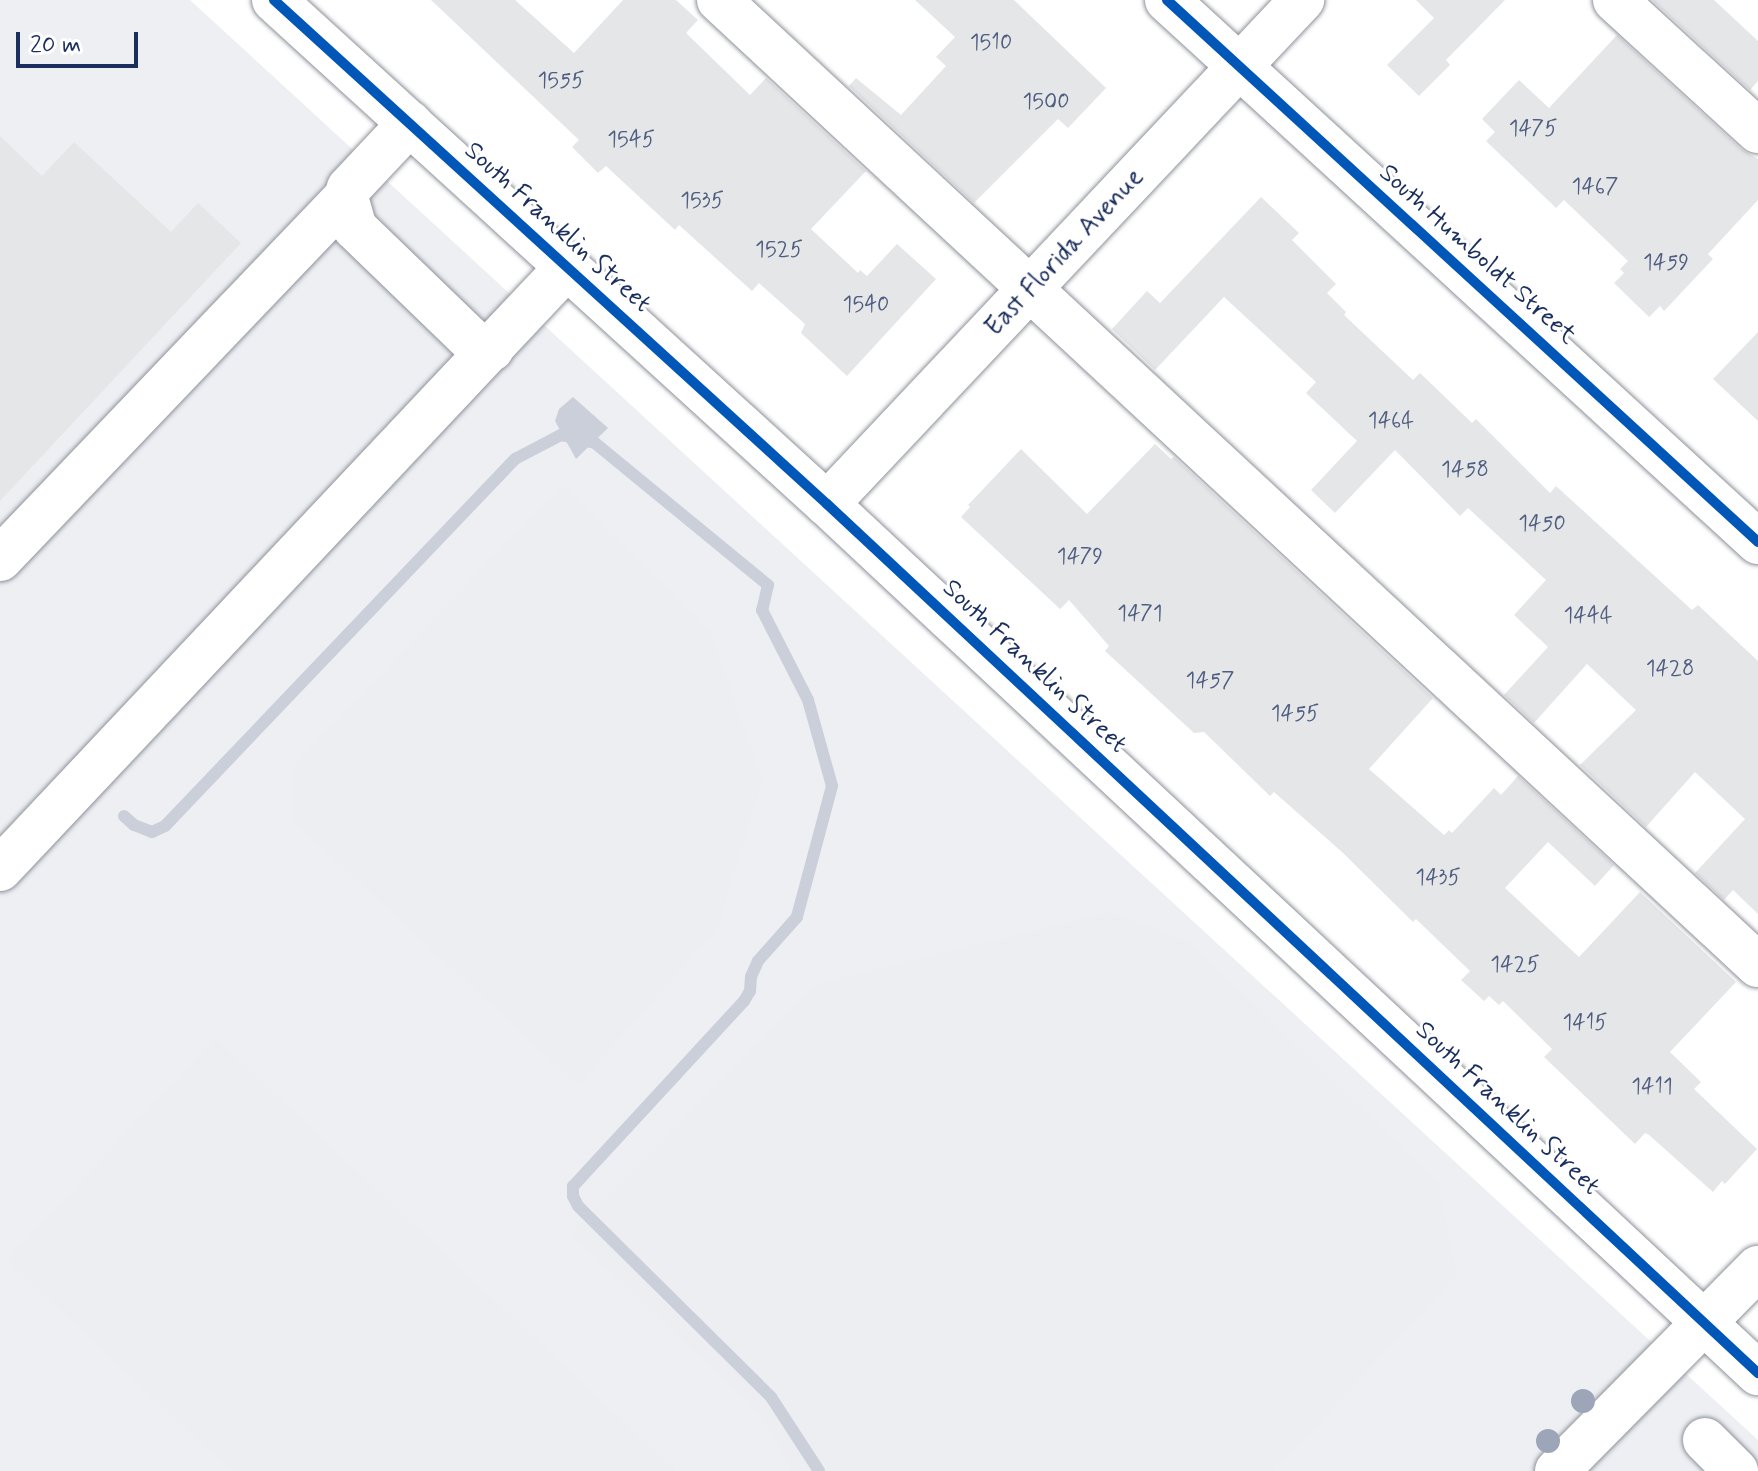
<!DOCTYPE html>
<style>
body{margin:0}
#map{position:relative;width:1758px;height:1471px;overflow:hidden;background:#fff;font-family:Mynerve,sans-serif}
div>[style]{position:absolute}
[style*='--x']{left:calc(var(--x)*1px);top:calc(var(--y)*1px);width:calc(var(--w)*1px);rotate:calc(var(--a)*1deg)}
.built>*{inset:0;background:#edeff3}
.green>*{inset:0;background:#edeef2}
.water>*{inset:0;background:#cbcfda}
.stream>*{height:12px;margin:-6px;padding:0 6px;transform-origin:6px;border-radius:6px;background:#cbcfda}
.building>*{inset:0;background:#e5e6e8}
.roads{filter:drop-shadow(0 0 2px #8e929a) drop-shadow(0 0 2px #8e929a)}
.minor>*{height:44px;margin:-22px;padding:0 22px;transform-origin:22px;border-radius:22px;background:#fff}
.cycleway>*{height:10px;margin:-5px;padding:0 5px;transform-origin:5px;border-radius:5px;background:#0057b8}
.trees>*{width:24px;height:24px;margin:-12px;border-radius:50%;background:#9da5b9}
span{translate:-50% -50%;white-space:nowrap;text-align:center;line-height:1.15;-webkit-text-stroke:6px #fff;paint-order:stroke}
.number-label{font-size:22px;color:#4e5d80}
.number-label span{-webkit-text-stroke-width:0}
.street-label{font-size:26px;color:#1b2f5e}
.scale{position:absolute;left:16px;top:32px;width:122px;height:36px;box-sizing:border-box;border:4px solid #1b2f5e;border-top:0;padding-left:10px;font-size:24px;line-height:28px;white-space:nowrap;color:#1b2f5e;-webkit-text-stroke:6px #fff;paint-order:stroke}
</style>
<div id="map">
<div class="built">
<div style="clip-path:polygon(0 0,190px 0,1758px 1440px,1758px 1471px,0 1471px)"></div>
</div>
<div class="green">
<div style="clip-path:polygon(562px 485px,712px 634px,762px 781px,718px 927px,578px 1085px,291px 819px,291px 768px)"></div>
<div style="clip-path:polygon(1110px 912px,1190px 942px,1438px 1183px,1457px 1275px,1274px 1471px,792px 1471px,772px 1432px,741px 1396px,571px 1234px,818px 983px)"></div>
<div style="clip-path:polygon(215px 1038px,676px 1471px,231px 1471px,7px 1260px)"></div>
</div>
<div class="water">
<div style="clip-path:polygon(573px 397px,608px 428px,576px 459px,555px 421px,559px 409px)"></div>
</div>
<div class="stream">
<div style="--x:124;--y:816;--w:13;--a:42"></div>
<div style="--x:134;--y:825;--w:19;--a:21"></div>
<div style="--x:152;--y:832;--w:14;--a:-25"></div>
<div style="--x:165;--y:826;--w:507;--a:-46.36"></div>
<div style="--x:515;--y:459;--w:52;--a:-27.6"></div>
<div style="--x:561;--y:435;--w:35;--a:13"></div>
<div style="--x:595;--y:443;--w:224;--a:39.4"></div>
<div style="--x:768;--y:585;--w:26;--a:103"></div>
<div style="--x:762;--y:610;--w:101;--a:62.9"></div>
<div style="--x:808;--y:700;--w:89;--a:74.4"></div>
<div style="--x:832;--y:786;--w:136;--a:105"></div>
<div style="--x:797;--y:917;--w:59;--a:131.6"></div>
<div style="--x:758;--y:961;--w:17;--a:114"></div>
<div style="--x:751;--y:977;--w:14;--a:94"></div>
<div style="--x:750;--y:991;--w:12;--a:121"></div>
<div style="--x:744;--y:1001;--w:252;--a:132.7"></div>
<div style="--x:573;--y:1186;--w:10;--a:90"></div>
<div style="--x:573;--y:1196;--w:11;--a:63"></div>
<div style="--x:578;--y:1206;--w:272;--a:44.7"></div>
<div style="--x:771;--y:1397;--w:88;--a:57"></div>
</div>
<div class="building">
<div style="clip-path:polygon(431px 0,515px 0,574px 53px,623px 0,676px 0,698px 20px,686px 33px,750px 95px,766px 78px,866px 171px,811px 229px,858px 273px,860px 270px,867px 276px,897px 244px,936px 279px,847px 376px,801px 333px,805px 324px,759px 283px,752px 291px,679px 225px,675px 230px,606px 166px,598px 173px,572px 147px,579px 140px)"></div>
<div style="clip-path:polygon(915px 0,1014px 0,1106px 88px,1068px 128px,1058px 119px,974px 203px,849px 86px,856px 78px,901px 115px,946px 66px,936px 57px,955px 37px)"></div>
<div style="clip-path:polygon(1416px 0,1505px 0,1446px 60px,1450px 65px,1419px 96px,1387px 65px,1434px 18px)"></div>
<div style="clip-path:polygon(1652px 0,1714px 0,1758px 41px,1758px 81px,1750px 90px)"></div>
<div style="clip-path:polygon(1617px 35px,1741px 149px,1758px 159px,1758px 200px,1708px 254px,1713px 259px,1664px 311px,1660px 306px,1649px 317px,1614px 283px,1624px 273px,1620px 269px,1628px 261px,1564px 200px,1556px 208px,1486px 141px,1495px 132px,1482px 119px,1519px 80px,1549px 108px)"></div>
<div style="clip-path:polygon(0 136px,42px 176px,74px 142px,171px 232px,198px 203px,241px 243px,0 501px)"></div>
<div style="clip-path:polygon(1261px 197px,1299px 233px,1292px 240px,1336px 284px,1327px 293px,1346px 312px,1344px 315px,1413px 380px,1420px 373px,1472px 423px,1476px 419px,1550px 493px,1556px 486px,1692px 610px,1698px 605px,1758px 661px,1758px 914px,1733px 890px,1724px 900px,1695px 873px,1745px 819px,1695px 772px,1646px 827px,1580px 765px,1636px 710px,1587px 664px,1534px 723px,1504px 695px,1548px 647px,1514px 615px,1546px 580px,1468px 508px,1460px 516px,1395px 450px,1335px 513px,1311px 490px,1357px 441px,1306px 393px,1316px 382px,1224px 297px,1155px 370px,1112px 329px,1147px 291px,1160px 303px)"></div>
<div style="clip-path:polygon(1758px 332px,1758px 421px,1713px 379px)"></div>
<div style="clip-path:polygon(1155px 444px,1171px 459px,1174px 457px,1433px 698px,1369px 769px,1444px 835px,1449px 830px,1452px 833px,1494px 788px,1501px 795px,1518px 776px,1614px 865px,1595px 886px,1548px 842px,1505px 888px,1579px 957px,1640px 892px,1736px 982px,1670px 1052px,1701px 1082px,1694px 1089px,1757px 1149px,1725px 1184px,1722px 1181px,1713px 1192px,1649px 1135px,1645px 1133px,1635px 1144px,1544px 1057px,1552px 1049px,1503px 1001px,1499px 1005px,1489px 996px,1484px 1001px,1461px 980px,1470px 971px,1416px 919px,1413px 922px,1342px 852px,1274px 792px,1270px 796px,1204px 732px,1194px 733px,1105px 651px,1109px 646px,1069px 600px,1060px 609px,961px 517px,970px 507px,968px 505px,1021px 449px,1087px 514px)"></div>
</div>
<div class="roads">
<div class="minor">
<div style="--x:274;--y:0;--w:748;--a:42.35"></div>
<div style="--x:827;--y:504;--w:1274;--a:43.03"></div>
<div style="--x:719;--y:0;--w:1418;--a:42.89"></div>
<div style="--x:1167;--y:0;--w:802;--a:42.52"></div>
<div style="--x:1615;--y:0;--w:194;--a:42.5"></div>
<div style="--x:346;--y:197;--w:32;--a:74"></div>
<div style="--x:355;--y:228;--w:164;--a:44"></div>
<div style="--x:473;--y:342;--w:20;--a:20"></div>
<div style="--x:827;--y:504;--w:693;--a:-46.7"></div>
<div style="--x:0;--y:559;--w:501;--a:-46.29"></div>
<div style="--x:346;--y:197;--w:9;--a:-72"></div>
<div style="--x:349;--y:188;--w:89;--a:-46.8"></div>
<div style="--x:0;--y:869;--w:827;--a:-46.71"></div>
<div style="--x:1705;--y:1440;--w:44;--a:45"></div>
<div style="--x:1557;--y:1471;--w:286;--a:-45.3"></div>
</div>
</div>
<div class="cycleway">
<div style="--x:274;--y:0;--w:748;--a:42.35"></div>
<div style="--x:827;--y:504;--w:1274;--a:43.03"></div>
<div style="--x:1167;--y:0;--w:802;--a:42.52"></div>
</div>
<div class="trees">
<div style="left:1583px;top:1401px"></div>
<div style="left:1548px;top:1441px"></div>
</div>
<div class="number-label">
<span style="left:991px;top:44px">1510</span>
<span style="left:561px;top:82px">1555</span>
<span style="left:1046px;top:103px">1500</span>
<span style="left:1533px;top:130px">1475</span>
<span style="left:631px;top:141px">1545</span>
<span style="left:1595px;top:188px">1467</span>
<span style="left:702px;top:202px">1535</span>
<span style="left:779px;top:251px">1525</span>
<span style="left:1666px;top:264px">1459</span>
<span style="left:866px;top:306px">1540</span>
<span style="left:1391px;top:422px">1464</span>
<span style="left:1465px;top:471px">1458</span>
<span style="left:1542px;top:525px">1450</span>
<span style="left:1080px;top:558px">1479</span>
<span style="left:1140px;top:615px">1471</span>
<span style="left:1588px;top:617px">1444</span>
<span style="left:1670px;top:670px">1428</span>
<span style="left:1210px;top:682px">1457</span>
<span style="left:1295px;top:715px">1455</span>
<span style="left:1438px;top:879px">1435</span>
<span style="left:1515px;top:966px">1425</span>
<span style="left:1585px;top:1024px">1415</span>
<span style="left:1652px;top:1088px">1411</span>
</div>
<div class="street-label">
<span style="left:557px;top:228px;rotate:42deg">South Franklin Street</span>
<span style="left:1065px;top:253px;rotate:-47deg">East Florida Avenue</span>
<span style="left:1477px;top:255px;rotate:42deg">South Humboldt Street</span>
<span style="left:1034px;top:667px;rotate:43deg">South Franklin Street</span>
<span style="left:1507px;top:1109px;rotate:43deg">South Franklin Street</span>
</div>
<div class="scale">20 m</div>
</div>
